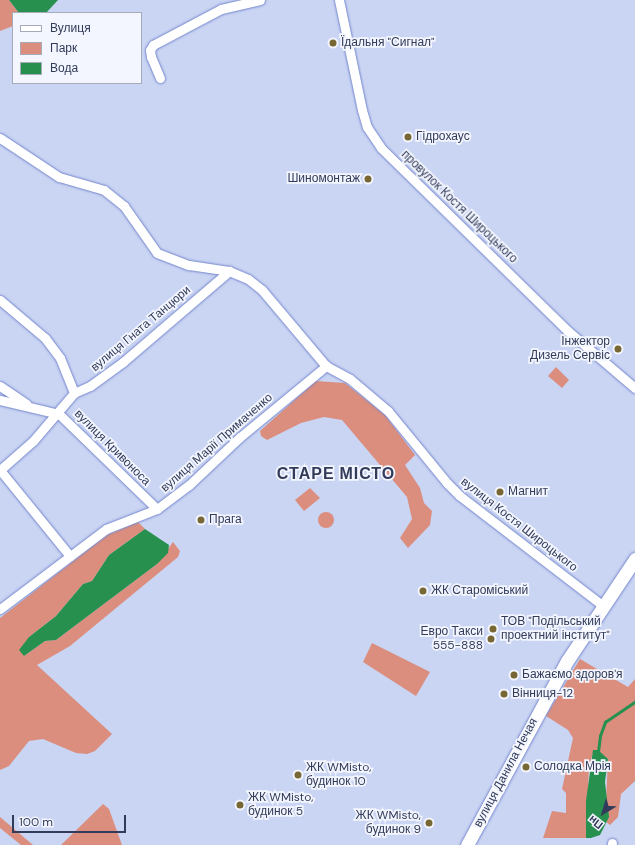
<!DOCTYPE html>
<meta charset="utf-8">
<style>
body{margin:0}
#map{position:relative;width:635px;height:845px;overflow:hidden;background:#cad4f3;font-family:"DM Sans",sans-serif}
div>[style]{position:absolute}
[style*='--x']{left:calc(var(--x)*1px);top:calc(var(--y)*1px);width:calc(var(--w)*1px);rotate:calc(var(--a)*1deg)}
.green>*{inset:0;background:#db8e7e}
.round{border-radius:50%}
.water>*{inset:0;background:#27904f}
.stream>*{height:2.5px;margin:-1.25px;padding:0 1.25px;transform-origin:1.25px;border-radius:1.25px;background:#27904f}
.roads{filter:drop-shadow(0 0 1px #7386cd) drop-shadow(0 0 1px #7386cd)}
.street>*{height:9px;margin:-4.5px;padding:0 4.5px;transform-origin:4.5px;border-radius:4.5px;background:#fff}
.secondary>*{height:13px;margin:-6.5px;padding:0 6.5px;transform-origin:6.5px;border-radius:6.5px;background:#fff}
.dots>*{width:11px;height:11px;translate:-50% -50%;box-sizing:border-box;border:2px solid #f3f6fe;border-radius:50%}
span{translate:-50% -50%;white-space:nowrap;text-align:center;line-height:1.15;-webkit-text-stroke:3.5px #f3f6fe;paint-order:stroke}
.poi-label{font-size:12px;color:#323b5a}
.left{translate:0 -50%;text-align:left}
.right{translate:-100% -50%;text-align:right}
.street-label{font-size:12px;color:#323b5a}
.district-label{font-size:16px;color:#323b5a;font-weight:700;letter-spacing:1px}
.legend{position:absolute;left:12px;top:12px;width:130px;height:72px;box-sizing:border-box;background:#f3f6fe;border:1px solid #a6abbc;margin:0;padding:5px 7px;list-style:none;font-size:12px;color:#323b5a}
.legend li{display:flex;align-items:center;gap:8px;height:20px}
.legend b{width:20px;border:1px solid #a6abbc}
.north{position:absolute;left:583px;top:793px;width:40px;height:40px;-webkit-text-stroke:3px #f3f6fe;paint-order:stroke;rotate:218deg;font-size:11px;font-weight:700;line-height:16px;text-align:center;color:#323b5a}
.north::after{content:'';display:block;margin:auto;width:14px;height:18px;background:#323b5a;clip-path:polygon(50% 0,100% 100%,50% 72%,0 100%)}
.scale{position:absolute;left:12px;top:815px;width:114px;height:18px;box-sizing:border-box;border:2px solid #323b5a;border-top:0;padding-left:5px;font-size:12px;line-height:14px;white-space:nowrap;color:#323b5a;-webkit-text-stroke:3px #f3f6fe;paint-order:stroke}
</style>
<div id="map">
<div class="green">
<div style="clip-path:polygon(0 0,9px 0,19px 13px,13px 13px,13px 26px,0 31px)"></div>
<div style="clip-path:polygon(556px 367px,569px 380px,562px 388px,548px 376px)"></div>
<div style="clip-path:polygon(316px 381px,345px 383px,385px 415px,415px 455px,405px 465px,420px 488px,424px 503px,432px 511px,430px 525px,408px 548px,400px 538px,412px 519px,407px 497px,342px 420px,324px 417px,301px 423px,267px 440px,261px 436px,260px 431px)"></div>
<div style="clip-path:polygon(310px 488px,320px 498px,304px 511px,295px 500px)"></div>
<div class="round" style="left:318px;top:512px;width:16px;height:16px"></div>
<div style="clip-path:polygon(138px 522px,145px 529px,109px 555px,92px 581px,83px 584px,56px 616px,29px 637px,24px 656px,45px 641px,56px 640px,157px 564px,173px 542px,180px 551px,178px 557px,70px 646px,37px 665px,112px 734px,95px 751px,87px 754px,76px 753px,43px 739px,29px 741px,9px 766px,0 770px,0 618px,107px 535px)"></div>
<div style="clip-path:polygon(372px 643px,430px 672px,416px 696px,363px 662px)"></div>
<div style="clip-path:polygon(580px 659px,628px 687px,635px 679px,635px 781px,621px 794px,618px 817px,610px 825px,605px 821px,608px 759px,594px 750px,589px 766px,586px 838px,543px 838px,552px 811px,566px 813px,566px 793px,562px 789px,573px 738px,568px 730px,546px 716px)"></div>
<div style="clip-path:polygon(103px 804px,109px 809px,122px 845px,61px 845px)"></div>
<div style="clip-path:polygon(0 817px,33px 845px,21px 845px,0 828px)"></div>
</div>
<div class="water">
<div style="clip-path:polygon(9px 0,58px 0,46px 13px,19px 13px)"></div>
<div style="clip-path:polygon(145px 529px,169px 545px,168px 553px,157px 564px,56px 640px,45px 641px,24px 656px,19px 650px,29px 637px,56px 616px,83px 584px,92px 581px,109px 555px)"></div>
<div style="clip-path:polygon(593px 750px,598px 750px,608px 759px,605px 782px,609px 817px,600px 835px,591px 838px,586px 838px,586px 801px)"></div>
</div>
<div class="stream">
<div style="--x:598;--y:752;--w:16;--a:-83"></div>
<div style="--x:600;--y:736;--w:15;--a:-70"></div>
<div style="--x:605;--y:722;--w:36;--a:-34"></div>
</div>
<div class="roads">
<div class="street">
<div style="--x:339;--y:0;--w:112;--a:78.2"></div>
<div style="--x:362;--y:110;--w:18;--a:74"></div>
<div style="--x:367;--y:127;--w:25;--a:56"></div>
<div style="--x:381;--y:148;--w:262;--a:44.4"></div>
<div style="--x:568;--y:331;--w:88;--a:40.4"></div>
<div style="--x:160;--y:78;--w:23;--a:-113"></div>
<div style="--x:151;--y:57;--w:7;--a:-98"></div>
<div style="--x:150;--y:50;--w:6;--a:-59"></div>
<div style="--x:153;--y:45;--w:77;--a:-27.9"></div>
<div style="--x:221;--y:9;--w:40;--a:-13"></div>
<div style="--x:0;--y:138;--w:71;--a:33.5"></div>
<div style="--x:59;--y:177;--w:47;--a:16.1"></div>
<div style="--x:104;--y:190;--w:26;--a:39"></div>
<div style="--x:124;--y:206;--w:57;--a:54.9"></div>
<div style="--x:157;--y:253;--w:34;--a:21"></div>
<div style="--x:189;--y:265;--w:40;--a:8.5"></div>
<div style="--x:229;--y:271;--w:21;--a:23"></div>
<div style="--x:248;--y:279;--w:18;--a:38"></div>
<div style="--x:262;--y:290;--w:99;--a:49.9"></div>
<div style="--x:326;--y:366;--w:27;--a:28"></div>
<div style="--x:350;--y:379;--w:50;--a:40.1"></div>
<div style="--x:388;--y:411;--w:93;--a:50.7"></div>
<div style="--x:447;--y:483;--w:18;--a:45"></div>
<div style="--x:460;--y:496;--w:179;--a:37.5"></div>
<div style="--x:0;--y:300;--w:59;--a:40.2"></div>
<div style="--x:45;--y:338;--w:25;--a:53"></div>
<div style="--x:60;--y:358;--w:38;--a:68"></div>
<div style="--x:0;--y:386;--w:32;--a:34"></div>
<div style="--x:0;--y:400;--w:61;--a:13.3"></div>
<div style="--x:59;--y:414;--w:136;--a:44.1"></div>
<div style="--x:0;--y:470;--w:44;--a:-41.3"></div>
<div style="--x:33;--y:441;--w:63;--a:-49.5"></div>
<div style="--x:74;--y:393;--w:17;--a:-24"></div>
<div style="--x:90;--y:386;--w:41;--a:-36"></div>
<div style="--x:123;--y:362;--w:140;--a:-40.6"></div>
<div style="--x:0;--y:470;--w:111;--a:50.9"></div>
<div style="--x:0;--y:609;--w:133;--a:-37"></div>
<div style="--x:106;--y:529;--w:55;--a:-21.4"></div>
<div style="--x:157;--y:509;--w:40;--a:-37"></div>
<div style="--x:189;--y:485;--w:70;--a:-43.3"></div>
<div style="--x:240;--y:437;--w:112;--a:-39.5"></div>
<div style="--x:612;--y:843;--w:2;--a:90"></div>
</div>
<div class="secondary">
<div style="--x:467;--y:845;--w:209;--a:-61.5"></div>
<div style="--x:567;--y:661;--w:123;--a:-56.3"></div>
</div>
</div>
<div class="dots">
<div style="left:333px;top:43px;background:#776734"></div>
<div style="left:408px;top:137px;background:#776734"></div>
<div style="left:368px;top:179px;background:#776734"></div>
<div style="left:618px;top:349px;background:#776734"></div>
<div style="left:500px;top:492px;background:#776734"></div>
<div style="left:201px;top:520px;background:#776734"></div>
<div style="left:423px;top:591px;background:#776734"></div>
<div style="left:493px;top:629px;background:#776734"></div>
<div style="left:491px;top:639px;background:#776734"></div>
<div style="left:514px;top:675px;background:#776734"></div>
<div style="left:504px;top:694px;background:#776734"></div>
<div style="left:526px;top:767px;background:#776734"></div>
<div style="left:298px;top:775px;background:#776734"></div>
<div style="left:240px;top:805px;background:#776734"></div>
<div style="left:429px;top:823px;background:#776734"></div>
</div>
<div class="poi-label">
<span class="left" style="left:341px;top:43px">Їдальня "Сигнал"</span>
<span class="left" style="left:416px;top:137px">Гідрохаус</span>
<span class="right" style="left:360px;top:179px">Шиномонтаж</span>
<span class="right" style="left:610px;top:349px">Інжектор<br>Дизель Сервіс</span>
<span class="left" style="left:508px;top:492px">Магнит</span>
<span class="left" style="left:209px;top:520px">Прага</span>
<span class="left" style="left:431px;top:591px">ЖК Староміський</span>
<span class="left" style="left:501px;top:629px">ТОВ "Подільський<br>проектний інститут"</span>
<span class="right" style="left:483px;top:639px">Евро Такси<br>555-888</span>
<span class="left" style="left:522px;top:675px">Бажаємо здоров'я</span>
<span class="left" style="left:512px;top:694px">Вінниця-12</span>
<span class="left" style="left:534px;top:767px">Солодка Мрія</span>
<span class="left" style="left:306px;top:775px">ЖК WMisto,<br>будинок 10</span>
<span class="left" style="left:248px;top:805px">ЖК WMisto,<br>будинок 5</span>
<span class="right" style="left:421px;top:823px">ЖК WMisto,<br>будинок 9</span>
</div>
<div class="street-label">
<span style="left:459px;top:207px;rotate:44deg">провулок Костя Широцького</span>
<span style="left:141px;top:329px;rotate:-40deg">вулиця Гната Танцюри</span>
<span style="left:217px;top:443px;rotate:-41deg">вулиця Марії Примаченко</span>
<span style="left:112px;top:448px;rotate:45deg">вулиця Кривоноса</span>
<span style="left:519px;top:525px;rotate:38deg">вулиця Костя Широцького</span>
<span style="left:506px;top:773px;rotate:-62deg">вулиця Данила Нечая</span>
</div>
<div class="district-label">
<span style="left:336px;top:474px">СТАРЕ МІСТО</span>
</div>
<ul class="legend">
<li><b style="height:5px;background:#fff"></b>Вулиця</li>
<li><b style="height:11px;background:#db8e7e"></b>Парк</li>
<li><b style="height:11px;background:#27904f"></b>Вода</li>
</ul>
<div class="north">Пн</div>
<div class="scale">100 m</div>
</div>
